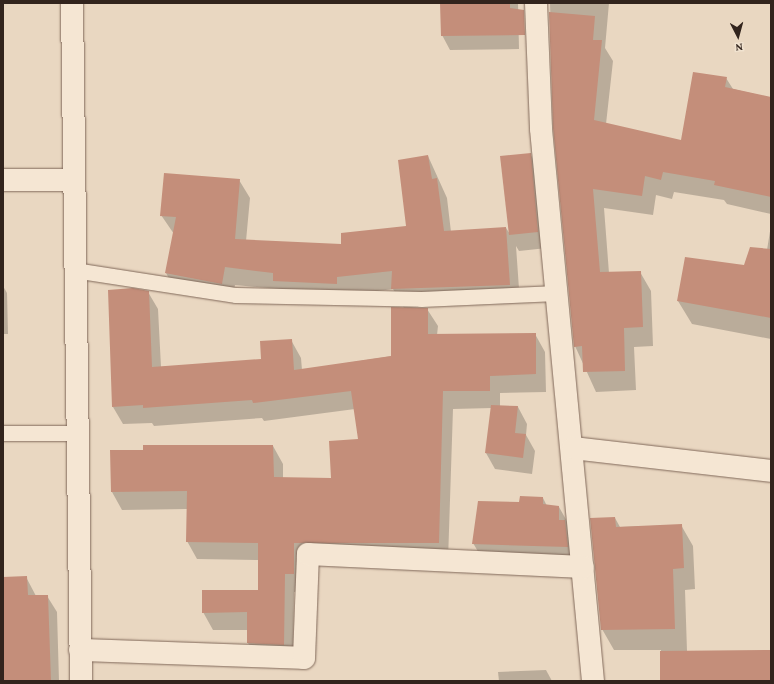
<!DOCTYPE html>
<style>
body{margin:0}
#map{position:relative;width:774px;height:684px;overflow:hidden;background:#e9d7c1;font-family:"Crimson Pro",serif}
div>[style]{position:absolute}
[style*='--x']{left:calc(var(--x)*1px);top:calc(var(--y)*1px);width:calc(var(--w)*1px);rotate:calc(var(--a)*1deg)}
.shadow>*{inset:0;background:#0003}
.building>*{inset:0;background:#c48e7a}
.roads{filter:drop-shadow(0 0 1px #81695a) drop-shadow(0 0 1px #81695a)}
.service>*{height:15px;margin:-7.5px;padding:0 7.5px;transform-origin:7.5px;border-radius:7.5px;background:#f5e6d3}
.minor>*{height:22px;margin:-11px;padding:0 11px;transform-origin:11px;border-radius:11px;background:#f5e6d3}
.tertiary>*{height:22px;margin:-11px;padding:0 11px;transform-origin:11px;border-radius:11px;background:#f5e6d3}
span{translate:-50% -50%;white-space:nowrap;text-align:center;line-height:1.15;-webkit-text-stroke:3.5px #f1e3d0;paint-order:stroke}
.frame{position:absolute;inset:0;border:4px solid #32241d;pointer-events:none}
.north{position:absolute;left:718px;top:16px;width:40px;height:40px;-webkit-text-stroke:3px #f1e3d0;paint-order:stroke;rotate:174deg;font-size:11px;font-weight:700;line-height:16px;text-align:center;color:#32241d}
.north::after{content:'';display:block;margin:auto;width:14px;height:18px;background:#32241d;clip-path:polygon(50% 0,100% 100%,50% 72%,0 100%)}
</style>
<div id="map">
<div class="shadow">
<div style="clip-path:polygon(441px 3px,518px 3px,519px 49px,450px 50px,442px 35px)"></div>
<div style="clip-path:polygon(550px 3px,609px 3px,605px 48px,613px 61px,606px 124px,682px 141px,726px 78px,733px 89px,771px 98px,771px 214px,727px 204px,724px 200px,674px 192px,672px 199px,656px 195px,653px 215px,604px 208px,609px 273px,640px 272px,651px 291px,653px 346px,634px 347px,636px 390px,596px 392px,575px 346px,554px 128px)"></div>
<div style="clip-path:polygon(530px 154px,540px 170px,547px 248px,519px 251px,516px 246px,520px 303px,410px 307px,427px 309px,438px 326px,437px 335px,535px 334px,545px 352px,546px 392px,500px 393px,500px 406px,518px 407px,527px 424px,526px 435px,535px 451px,532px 474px,495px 469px,486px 453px,492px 408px,453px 409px,448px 561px,303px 560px,304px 592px,294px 592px,293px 662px,258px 661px,248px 643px,248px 630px,213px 630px,203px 612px,259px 591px,259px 560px,197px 559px,187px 541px,187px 509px,122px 510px,112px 492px,273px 446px,283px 464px,283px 478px,332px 479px,360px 440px,355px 409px,264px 421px,262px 418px,154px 426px,152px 423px,123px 424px,113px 407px,148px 292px,158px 309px,161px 367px,262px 360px,291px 340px,301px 358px,302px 370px,392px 356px,404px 308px,393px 289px,347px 295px,235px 285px,232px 301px,176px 291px,166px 273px,174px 234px,161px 215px,239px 180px,250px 198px,246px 241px,342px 245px,407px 227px,428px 156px,447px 198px,451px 232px,506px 228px,510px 234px)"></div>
<div style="clip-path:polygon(771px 225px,771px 339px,692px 324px,678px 301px,745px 266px,767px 250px)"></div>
<div style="clip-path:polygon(3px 286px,7px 293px,8px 334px,3px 334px)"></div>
<div style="clip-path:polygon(543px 498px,547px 506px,559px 507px,568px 523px,577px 563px,483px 560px,473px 543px,520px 503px)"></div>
<div style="clip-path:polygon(615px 518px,620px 527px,681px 525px,693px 546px,695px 589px,685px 590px,687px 651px,771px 651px,771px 681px,661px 681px,661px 650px,614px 650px,602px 629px)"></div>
<div style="clip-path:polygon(26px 577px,36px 596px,47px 596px,57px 612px,59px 681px,3px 681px,3px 578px)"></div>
<div style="clip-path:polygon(546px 670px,552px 681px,499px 681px,498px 672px)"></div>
</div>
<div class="building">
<div style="clip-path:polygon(440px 3px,510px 3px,510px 8px,524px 10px,525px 35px,441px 36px)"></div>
<div style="clip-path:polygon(549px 12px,595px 16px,593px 40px,602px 40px,594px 120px,681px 140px,693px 72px,727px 77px,725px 87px,771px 97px,771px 197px,714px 185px,715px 181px,663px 172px,661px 180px,645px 176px,642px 196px,593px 189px,600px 272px,641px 271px,643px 327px,624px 328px,625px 371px,583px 372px,582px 346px,574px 347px,553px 128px)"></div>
<div style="clip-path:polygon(531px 153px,538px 232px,509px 235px,500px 156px)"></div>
<div style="clip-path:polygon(428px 155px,432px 179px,437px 178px,444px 231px,506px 227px,510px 285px,391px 289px,392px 271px,337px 277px,337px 284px,273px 281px,273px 273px,225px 267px,222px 284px,165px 273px,176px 217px,160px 216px,164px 173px,240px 179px,235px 239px,341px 244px,341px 233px,406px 226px,398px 160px)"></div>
<div style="clip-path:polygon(750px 247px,771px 249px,771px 318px,677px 301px,685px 257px,744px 265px)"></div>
<div style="clip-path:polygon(133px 288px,149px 291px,152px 367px,261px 359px,260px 341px,292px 339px,294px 370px,391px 356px,391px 307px,428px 308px,428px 334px,536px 333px,536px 374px,490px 376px,490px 391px,443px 391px,439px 543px,294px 543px,294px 574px,285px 574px,284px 645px,247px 643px,247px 612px,202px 613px,202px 590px,258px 590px,258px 543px,186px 542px,187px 491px,111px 492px,110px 450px,143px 450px,143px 445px,273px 445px,274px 477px,331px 478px,329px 441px,358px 439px,351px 391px,253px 403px,252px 400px,143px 408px,143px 405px,112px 407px,108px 290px)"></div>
<div style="clip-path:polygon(491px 405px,518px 406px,515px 433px,526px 434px,523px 458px,485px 453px)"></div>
<div style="clip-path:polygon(520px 496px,543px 497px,543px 504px,559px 506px,559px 520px,565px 520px,568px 547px,472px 544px,478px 501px,519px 502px)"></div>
<div style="clip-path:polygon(615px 517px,616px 527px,682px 524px,684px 568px,673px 569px,675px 629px,601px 630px,590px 518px)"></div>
<div style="clip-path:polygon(27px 576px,28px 595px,48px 595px,51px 681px,3px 681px,3px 577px)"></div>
<div style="clip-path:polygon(771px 650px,771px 681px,660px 681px,660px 651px)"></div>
</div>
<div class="roads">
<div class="service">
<div style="--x:74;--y:270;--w:164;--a:8.8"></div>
<div style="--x:236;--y:295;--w:185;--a:1.2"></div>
<div style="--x:421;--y:299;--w:136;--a:-2.5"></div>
<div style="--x:3;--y:433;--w:74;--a:0"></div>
</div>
<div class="minor">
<div style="--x:536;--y:3;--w:126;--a:87.7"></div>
<div style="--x:541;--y:129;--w:554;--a:84.62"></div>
<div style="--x:3;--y:180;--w:69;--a:0"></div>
<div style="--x:573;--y:448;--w:199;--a:6.6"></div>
<div style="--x:80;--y:650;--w:224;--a:2"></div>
<div style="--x:304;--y:658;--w:104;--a:-87.8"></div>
<div style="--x:308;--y:554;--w:275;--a:2.7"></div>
</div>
<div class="tertiary">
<div style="--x:72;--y:3;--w:678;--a:89.24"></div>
</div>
</div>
<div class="frame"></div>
<div class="north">N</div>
</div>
